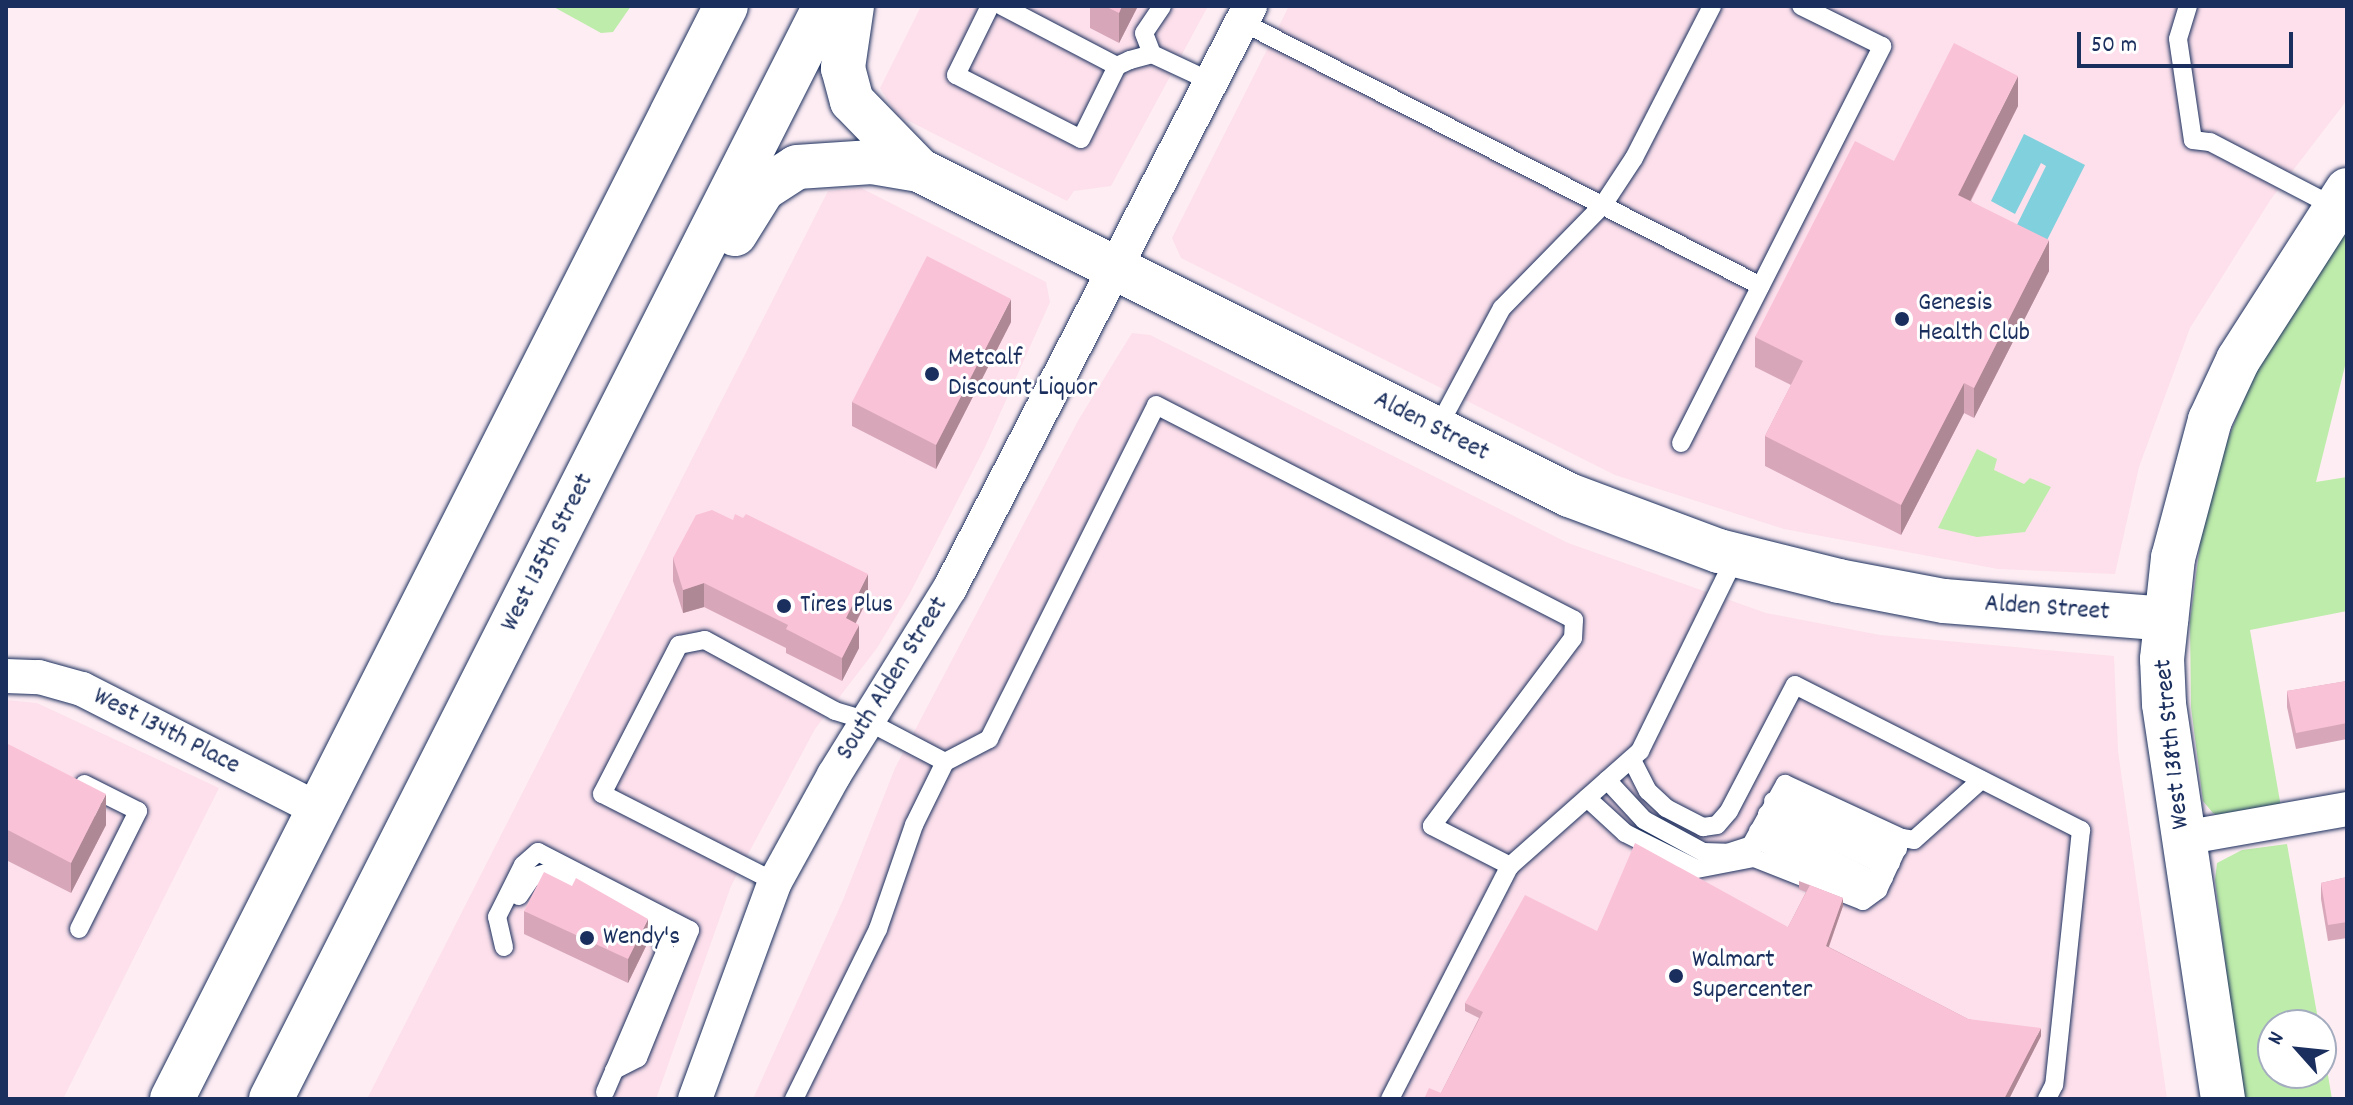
<!DOCTYPE html>
<style>
body{margin:0}
#map{position:relative;width:2353px;height:1105px;overflow:hidden;background:#feedf3;font-family:Dekko,sans-serif}
div>[style]{position:absolute}
[style*='--x']{left:calc(var(--x)*1px);top:calc(var(--y)*1px);width:calc(var(--w)*1px);rotate:calc(var(--a)*1deg)}
.built>*{inset:0;background:#fde0eb}
.green>*{inset:0;background:#beecaa}
.water>*{inset:0;background:#80d0dd}
.roads{filter:drop-shadow(0 0 2px #1b2f5e) drop-shadow(0 0 2px #1b2f5e)}
.service>*{height:18px;margin:-9px;padding:0 9px;transform-origin:9px;border-radius:9px;background:#fff}
.minor>*{height:34px;margin:-17px;padding:0 17px;transform-origin:17px;border-radius:17px;background:#fff}
.tertiary>*{height:44px;margin:-22px;padding:0 22px;transform-origin:22px;border-radius:22px;background:#fff}
.primary>*{height:44px;margin:-22px;padding:0 22px;transform-origin:22px;border-radius:22px;background:#fff}
.wall>*{inset:0;background:#d7a7b9}
.shaded-wall>*{inset:0;background:#af8896}
.building>*{inset:0;background:#fac2d7}
.dots>*{width:22px;height:22px;translate:-50% -50%;box-sizing:border-box;border:4px solid #fff;border-radius:50%}
span{translate:-50% -50%;white-space:nowrap;text-align:center;line-height:1.15;-webkit-text-stroke:6px #fff;paint-order:stroke}
.poi-label{font-size:26px;color:#1b2f5e}
.left{translate:0 -50%;text-align:left}
.street-label{font-size:26px;color:#1b2f5e}
.frame{position:absolute;inset:0;border:8px solid #1b2f5e;pointer-events:none}
.north{position:absolute;left:2257px;top:1009px;width:80px;height:80px;box-sizing:border-box;background:#fff;border:2px solid #a4acbf;border-radius:50%;rotate:297deg;font-size:22px;font-weight:700;line-height:32px;text-align:center;color:#1b2f5e}
.north::after{content:'';display:block;margin:auto;width:28px;height:36px;background:#1b2f5e;clip-path:polygon(50% 0,100% 100%,50% 72%,0 100%)}
.scale{position:absolute;left:2077px;top:32px;width:216px;height:36px;box-sizing:border-box;border:4px solid #1b2f5e;border-top:0;padding-left:10px;font-size:24px;line-height:28px;white-space:nowrap;color:#1b2f5e;-webkit-text-stroke:6px #fff;paint-order:stroke}
</style>
<div id="map">
<div class="built">
<div style="clip-path:polygon(921px 6px,1208px 6px,1111px 186px,1074px 191px,1067px 201px,897px 115px,880px 88px)"></div>
<div style="clip-path:polygon(1289px 6px,2347px 6px,2347px 100px,2271px 199px,2190px 328px,2139px 467px,2115px 574px,1998px 569px,1784px 529px,1615px 475px,1181px 258px,1172px 238px)"></div>
<div style="clip-path:polygon(861px 188px,1046px 282px,1050px 302px,985px 447px,909px 595px,877px 648px,815px 729px,731px 886px,656px 1099px,367px 1099px,828px 191px)"></div>
<div style="clip-path:polygon(1132px 333px,1150px 335px,1568px 543px,1766px 613px,1880px 635px,2114px 656px,2118px 751px,2167px 1099px,753px 1099px,843px 900px,895px 768px,1079px 419px)"></div>
<div style="clip-path:polygon(6px 700px,37px 703px,219px 788px,63px 1099px,6px 1099px)"></div>
</div>
<div class="green">
<div style="clip-path:polygon(552px 6px,631px 6px,613px 32px,601px 33px)"></div>
<div style="clip-path:polygon(2347px 228px,2347px 358px,2316px 482px,2347px 477px,2347px 611px,2250px 630px,2281px 807px,2229px 820px,2213px 813px,2203px 801px,2191px 707px,2190px 621px,2201px 537px,2226px 444px,2257px 366px)"></div>
<div style="clip-path:polygon(1977px 449px,1997px 459px,1994px 470px,2024px 484px,2030px 478px,2051px 487px,2025px 532px,1977px 537px,1938px 528px)"></div>
<div style="clip-path:polygon(2287px 844px,2319px 1025px,2273px 1025px,2273px 1073px,2321px 1073px,2321px 1034px,2332px 1099px,2242px 1099px,2215px 880px,2217px 863px,2242px 850px)"></div>
</div>
<div class="water">
<div style="clip-path:polygon(2024px 134px,2085px 165px,2039px 256px,2009px 241px,2046px 166px,2041px 163px,2015px 214px,1991px 201px)"></div>
</div>
<div class="roads">
<div class="service">
<div style="--x:990;--y:6;--w:77;--a:116.2"></div>
<div style="--x:956;--y:75;--w:140;--a:27.1"></div>
<div style="--x:1081;--y:139;--w:81;--a:-63.7"></div>
<div style="--x:1117;--y:66;--w:14;--a:-25"></div>
<div style="--x:1130;--y:60;--w:23;--a:-15"></div>
<div style="--x:1152;--y:54;--w:64;--a:25"></div>
<div style="--x:1002;--y:6;--w:130;--a:27.6"></div>
<div style="--x:2188;--y:6;--w:34;--a:107"></div>
<div style="--x:2178;--y:39;--w:102;--a:81.6"></div>
<div style="--x:2193;--y:140;--w:17;--a:7"></div>
<div style="--x:2210;--y:142;--w:141;--a:27.5"></div>
<div style="--x:1242;--y:22;--w:582;--a:26.96"></div>
<div style="--x:1152;--y:54;--w:22;--a:-111"></div>
<div style="--x:1144;--y:33;--w:32;--a:-56"></div>
<div style="--x:1437;--y:429;--w:137;--a:-61.8"></div>
<div style="--x:1502;--y:308;--w:144;--a:-45.6"></div>
<div style="--x:1603;--y:205;--w:56;--a:-56.6"></div>
<div style="--x:1634;--y:158;--w:171;--a:-62.8"></div>
<div style="--x:1681;--y:443;--w:445;--a:-63.1"></div>
<div style="--x:1882;--y:46;--w:90;--a:-153.7"></div>
<div style="--x:1632;--y:760;--w:35;--a:63"></div>
<div style="--x:1648;--y:791;--w:25;--a:43"></div>
<div style="--x:1666;--y:808;--w:42;--a:27.2"></div>
<div style="--x:1703;--y:827;--w:14;--a:-8"></div>
<div style="--x:1717;--y:825;--w:18;--a:-49"></div>
<div style="--x:1729;--y:811;--w:142;--a:-62.4"></div>
<div style="--x:1795;--y:685;--w:321;--a:26.9"></div>
<div style="--x:2081;--y:830;--w:256;--a:96"></div>
<div style="--x:2054;--y:1085;--w:16;--a:117"></div>
<div style="--x:945;--y:762;--w:50;--a:-27.6"></div>
<div style="--x:989;--y:739;--w:373;--a:-63.4"></div>
<div style="--x:1156;--y:405;--w:470;--a:27.2"></div>
<div style="--x:1574;--y:620;--w:18;--a:93"></div>
<div style="--x:1573;--y:638;--w:235;--a:126.9"></div>
<div style="--x:1432;--y:826;--w:88;--a:27.1"></div>
<div style="--x:1607;--y:780;--w:54;--a:47.2"></div>
<div style="--x:1644;--y:820;--w:67;--a:28.5"></div>
<div style="--x:1703;--y:852;--w:24;--a:2"></div>
<div style="--x:1727;--y:853;--w:25;--a:-18"></div>
<div style="--x:1751;--y:845;--w:70;--a:-60.9"></div>
<div style="--x:1785;--y:784;--w:129;--a:24.8"></div>
<div style="--x:1587;--y:798;--w:52;--a:42.6"></div>
<div style="--x:1625;--y:833;--w:80;--a:26.6"></div>
<div style="--x:1697;--y:869;--w:58;--a:-10.9"></div>
<div style="--x:1754;--y:858;--w:117;--a:21.5"></div>
<div style="--x:1863;--y:901;--w:19;--a:-36"></div>
<div style="--x:1878;--y:890;--w:57;--a:-65.2"></div>
<div style="--x:1902;--y:838;--w:12;--a:9"></div>
<div style="--x:1914;--y:840;--w:90;--a:-41.8"></div>
<div style="--x:1773;--y:801;--w:10;--a:-11"></div>
<div style="--x:1783;--y:799;--w:111;--a:26.1"></div>
<div style="--x:1883;--y:848;--w:15;--a:4"></div>
<div style="--x:1767;--y:814;--w:8;--a:-14"></div>
<div style="--x:1775;--y:812;--w:113;--a:26.3"></div>
<div style="--x:1876;--y:862;--w:15;--a:4"></div>
<div style="--x:1758;--y:831;--w:11;--a:-22"></div>
<div style="--x:1768;--y:827;--w:113;--a:26.8"></div>
<div style="--x:1869;--y:878;--w:15;--a:0"></div>
<div style="--x:1751;--y:845;--w:11;--a:-15"></div>
<div style="--x:1762;--y:842;--w:110;--a:25.9"></div>
<div style="--x:1861;--y:890;--w:12;--a:0"></div>
<div style="--x:775;--y:882;--w:194;--a:-153"></div>
<div style="--x:602;--y:794;--w:168;--a:-62.7"></div>
<div style="--x:679;--y:645;--w:26;--a:-11"></div>
<div style="--x:705;--y:640;--w:148;--a:28.6"></div>
<div style="--x:835;--y:711;--w:34;--a:17"></div>
<div style="--x:867;--y:721;--w:88;--a:27.7"></div>
<div style="--x:945;--y:762;--w:70;--a:116.2"></div>
<div style="--x:914;--y:825;--w:110;--a:109.1"></div>
<div style="--x:878;--y:929;--w:190;--a:116.3"></div>
<div style="--x:519;--y:896;--w:23;--a:-56"></div>
<div style="--x:532;--y:877;--w:18;--a:-16"></div>
<div style="--x:549;--y:872;--w:50;--a:27.6"></div>
<div style="--x:79;--y:929;--w:132;--a:-63.4"></div>
<div style="--x:138;--y:811;--w:60;--a:-153.4"></div>
<div style="--x:504;--y:947;--w:31;--a:-103"></div>
<div style="--x:497;--y:917;--w:58;--a:-63.4"></div>
<div style="--x:523;--y:865;--w:20;--a:-41"></div>
<div style="--x:538;--y:852;--w:171;--a:27.2"></div>
<div style="--x:690;--y:930;--w:138;--a:112.1"></div>
<div style="--x:638;--y:1058;--w:27;--a:153"></div>
<div style="--x:605;--y:1092;--w:151;--a:-66.7"></div>
<div style="--x:665;--y:953;--w:22;--a:-100"></div>
<div style="--x:661;--y:931;--w:39;--a:-153"></div>
<div style="--x:1390;--y:1099;--w:262;--a:-62.8"></div>
<div style="--x:1510;--y:866;--w:174;--a:-41.5"></div>
<div style="--x:1640;--y:751;--w:217;--a:-63.8"></div>
</div>
<div class="minor">
<div style="--x:6;--y:676;--w:33;--a:2"></div>
<div style="--x:39;--y:677;--w:45;--a:15.6"></div>
<div style="--x:82;--y:689;--w:266;--a:27"></div>
<div style="--x:2183;--y:838;--w:167;--a:-10"></div>
<div style="--x:695;--y:1099;--w:231;--a:-69.8"></div>
<div style="--x:775;--y:882;--w:122;--a:-61.1"></div>
<div style="--x:834;--y:775;--w:220;--a:-58.2"></div>
<div style="--x:950;--y:588;--w:655;--a:-62.73"></div>
</div>
<div class="tertiary">
<div style="--x:852;--y:6;--w:63;--a:98.3"></div>
<div style="--x:843;--y:68;--w:34;--a:75"></div>
<div style="--x:852;--y:101;--w:96;--a:45.8"></div>
<div style="--x:919;--y:170;--w:727;--a:26.57"></div>
<div style="--x:1569;--y:495;--w:160;--a:20.5"></div>
<div style="--x:1719;--y:551;--w:124;--a:14"></div>
<div style="--x:1839;--y:581;--w:107;--a:10.8"></div>
<div style="--x:1944;--y:601;--w:223;--a:4.6"></div>
<div style="--x:2223;--y:1099;--w:399;--a:-98.5"></div>
<div style="--x:2164;--y:704;--w:45;--a:-92.5"></div>
<div style="--x:2162;--y:659;--w:102;--a:-83.8"></div>
<div style="--x:2173;--y:558;--w:143;--a:-75"></div>
<div style="--x:2210;--y:420;--w:66;--a:-65"></div>
<div style="--x:2238;--y:360;--w:202;--a:-57.3"></div>
</div>
<div class="primary">
<div style="--x:735;--y:234;--w:53;--a:-58.1"></div>
<div style="--x:763;--y:189;--w:40;--a:-32.9"></div>
<div style="--x:797;--y:167;--w:75;--a:-3.8"></div>
<div style="--x:872;--y:162;--w:48;--a:9.7"></div>
<div style="--x:172;--y:1099;--w:1225;--a:-63.12"></div>
<div style="--x:271;--y:1099;--w:1225;--a:-63.12"></div>
</div>
</div>
<div class="wall">
<div style="clip-path:polygon(1090px 6px,1138px 6px,1119px 43px,1090px 28px)"></div>
<div style="clip-path:polygon(2018px 106px,1971px 201px,2049px 271px,1974px 418px,1964px 413px,1901px 535px,1765px 466px,1765px 436px,1791px 385px,1755px 367px,1755px 337px,1894px 161px)"></div>
<div style="clip-path:polygon(1011px 322px,936px 469px,852px 426px,852px 402px)"></div>
<div style="clip-path:polygon(733px 520px,868px 598px,856px 623px,859px 648px,842px 681px,786px 653px,786px 648px,704px 607px,683px 613px,673px 581px,673px 558px)"></div>
<div style="clip-path:polygon(2347px 681px,2347px 739px,2296px 749px,2287px 707px,2287px 691px)"></div>
<div style="clip-path:polygon(6px 743px,106px 825px,71px 893px,6px 860px)"></div>
<div style="clip-path:polygon(2347px 877px,2347px 938px,2328px 941px,2321px 899px,2321px 883px)"></div>
<div style="clip-path:polygon(1799px 881px,1843px 898px,1843px 906px,1829px 947px,1968px 1019px,2041px 1036px,2009px 1099px,1424px 1099px,1441px 1093px,1479px 1018px,1465px 1011px,1465px 1003px,1597px 931px,1788px 927px,1806px 892px,1799px 889px)"></div>
<div style="clip-path:polygon(524px 911px,648px 942px,628px 983px,524px 934px)"></div>
</div>
<div class="shaded-wall">
<div style="clip-path:polygon(1122px 6px,1138px 6px,1119px 43px,1119px 13px)"></div>
<div style="clip-path:polygon(2018px 76px,2018px 106px,1958px 225px,1958px 195px)"></div>
<div style="clip-path:polygon(2049px 240px,2049px 271px,1974px 418px,1974px 388px)"></div>
<div style="clip-path:polygon(1011px 299px,1011px 322px,936px 469px,936px 445px)"></div>
<div style="clip-path:polygon(1964px 383px,1964px 413px,1901px 535px,1901px 505px)"></div>
<div style="clip-path:polygon(868px 574px,868px 598px,846px 642px,846px 618px)"></div>
<div style="clip-path:polygon(704px 583px,704px 607px,683px 613px,683px 590px)"></div>
<div style="clip-path:polygon(859px 625px,859px 648px,842px 681px,842px 658px)"></div>
<div style="clip-path:polygon(106px 794px,106px 825px,71px 893px,71px 863px)"></div>
<div style="clip-path:polygon(1843px 898px,1843px 906px,1826px 954px,1826px 946px)"></div>
<div style="clip-path:polygon(648px 919px,648px 942px,628px 983px,628px 959px)"></div>
<div style="clip-path:polygon(2041px 1028px,2041px 1036px,2009px 1099px,2004px 1099px)"></div>
</div>
<div class="building">
<div style="clip-path:polygon(1105px 6px,1122px 6px,1119px 13px)"></div>
<div style="clip-path:polygon(1954px 43px,2018px 76px,1958px 195px,2049px 240px,1974px 388px,1964px 383px,1901px 505px,1765px 436px,1803px 361px,1755px 337px,1855px 141px,1894px 161px)"></div>
<div style="clip-path:polygon(927px 256px,1011px 299px,936px 445px,852px 402px)"></div>
<div style="clip-path:polygon(712px 510px,733px 520px,735px 514px,743px 518px,746px 514px,868px 574px,846px 618px,859px 625px,842px 658px,786px 629px,788px 625px,704px 583px,683px 590px,673px 558px,696px 515px)"></div>
<div style="clip-path:polygon(2347px 681px,2347px 723px,2296px 733px,2287px 691px)"></div>
<div style="clip-path:polygon(6px 743px,106px 794px,71px 863px,6px 829px)"></div>
<div style="clip-path:polygon(1635px 843px,1788px 927px,1810px 885px,1799px 881px,1843px 898px,1826px 946px,1968px 1019px,2041px 1028px,2004px 1099px,1424px 1099px,1429px 1088px,1441px 1093px,1483px 1012px,1465px 1003px,1525px 895px,1597px 931px)"></div>
<div style="clip-path:polygon(544px 872px,572px 886px,576px 878px,648px 919px,628px 959px,524px 911px)"></div>
<div style="clip-path:polygon(2347px 877px,2347px 922px,2328px 925px,2321px 883px)"></div>
</div>
<div class="dots">
<div style="left:1902px;top:319px;background:#1b2f5e"></div>
<div style="left:932px;top:374px;background:#1b2f5e"></div>
<div style="left:784px;top:606px;background:#1b2f5e"></div>
<div style="left:587px;top:938px;background:#1b2f5e"></div>
<div style="left:1676px;top:976px;background:#1b2f5e"></div>
</div>
<div class="poi-label">
<span class="left" style="left:1918px;top:319px">Genesis<br>Health Club</span>
<span class="left" style="left:948px;top:374px">Metcalf<br>Discount Liquor</span>
<span class="left" style="left:800px;top:606px">Tires Plus</span>
<span class="left" style="left:603px;top:938px">Wendy's</span>
<span class="left" style="left:1692px;top:976px">Walmart<br>Supercenter</span>
</div>
<div class="street-label">
<span style="left:1431px;top:427px;rotate:27deg">Alden Street</span>
<span style="left:548px;top:553px;rotate:-63deg">West 135th Street</span>
<span style="left:2047px;top:609px;rotate:4deg">Alden Street</span>
<span style="left:893px;top:679px;rotate:-58deg">South Alden Street</span>
<span style="left:166px;top:732px;rotate:27deg">West 134th Place</span>
<span style="left:2173px;top:744px;rotate:-96deg">West 138th Street</span>
</div>
<div class="frame"></div>
<div class="north">N</div>
<div class="scale">50 m</div>
</div>
